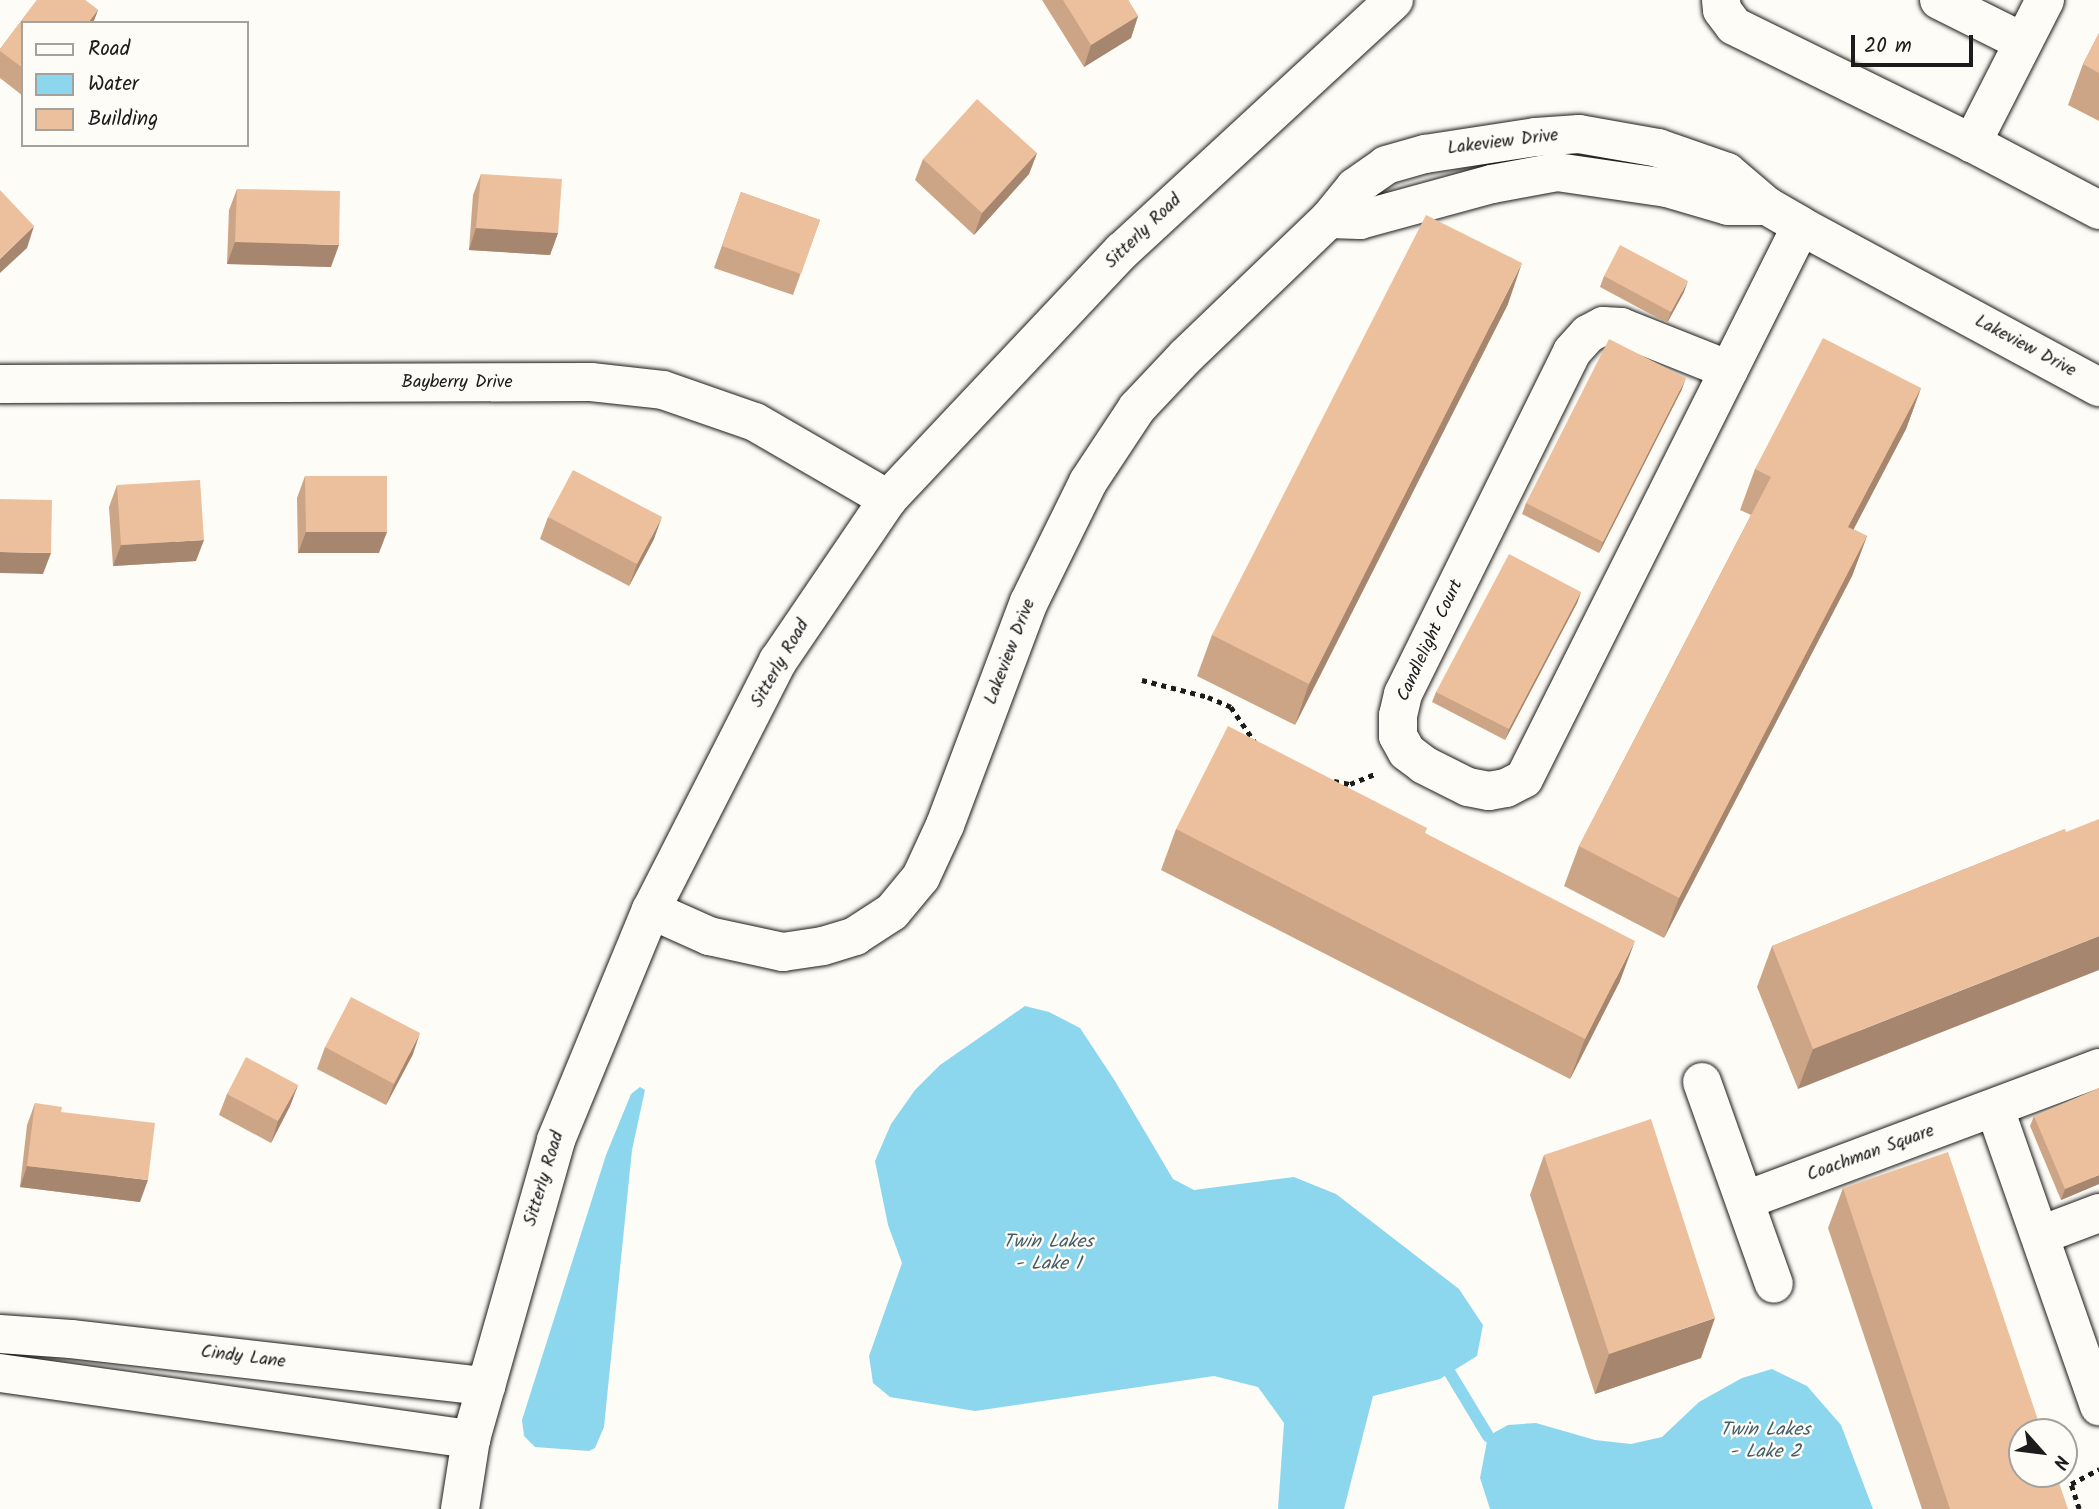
<!DOCTYPE html>
<style>
body{margin:0}
#map{position:relative;width:2099px;height:1509px;overflow:hidden;background:#fdfcf7;font-family:Kalam,sans-serif}
div>[style]{position:absolute}
[style*='--x']{left:calc(var(--x)*1px);top:calc(var(--y)*1px);width:calc(var(--w)*1px);rotate:calc(var(--a)*1deg)}
.water>*{inset:0;background:#8dd7ee}
.stream>*{height:12px;margin:-6px;padding:0 6px;transform-origin:6px;border-radius:6px;background:#8dd7ee}
.path>*{height:4.5px;margin-top:-2.25px;transform-origin:0;background:repeating-linear-gradient(90deg,#1c1c1c 0 5px,transparent 0 10px)}
.roads{filter:drop-shadow(0 0 2px #1c1c1c) drop-shadow(0 0 2px #1c1c1c)}
.minor>*{height:38px;margin:-19px;padding:0 19px;transform-origin:19px;border-radius:19px;background:#fdfcf7}
.wall>*{inset:0;background:#cca587}
.shaded-wall>*{inset:0;background:#a6866e}
.building>*{inset:0;background:#edc09d}
span{translate:-50% -50%;white-space:nowrap;text-align:center;line-height:1.15;-webkit-text-stroke:5px #fdfcf7;paint-order:stroke}
.street-label{font-size:18px;color:#1c1c1c}
.water-label{font-size:19px;color:#445d66;font-style:italic}
.legend{position:absolute;left:21px;top:21px;width:228px;height:126px;box-sizing:border-box;background:#fdfcf7;border:2px solid #a3a29f;margin:0;padding:9px 12px;list-style:none;font-size:21px;color:#1c1c1c}
.legend li{display:flex;align-items:center;gap:14px;height:35px}
.legend b{width:35px;border:2px solid #a3a29f}
.north{position:absolute;left:2008px;top:1418px;width:70px;height:70px;box-sizing:border-box;background:#fdfcf7;border:2px solid #a3a29f;border-radius:50%;rotate:118deg;font-size:19px;font-weight:700;line-height:28px;text-align:center;color:#1c1c1c}
.north::after{content:'';display:block;margin:auto;width:24px;height:32px;background:#1c1c1c;clip-path:polygon(50% 0,100% 100%,50% 72%,0 100%)}
.scale{position:absolute;left:1851px;top:35px;width:122px;height:32px;box-sizing:border-box;border:4px solid #1c1c1c;border-top:0;padding-left:9px;font-size:21px;line-height:24px;white-space:nowrap;color:#1c1c1c;-webkit-text-stroke:5px #fdfcf7;paint-order:stroke}
</style>
<div id="map">
<div class="water">
<div style="clip-path:polygon(1025px 1006px,1049px 1012px,1080px 1028px,1115px 1081px,1173px 1179px,1194px 1190px,1294px 1177px,1336px 1194px,1459px 1289px,1483px 1325px,1477px 1356px,1440px 1379px,1373px 1396px,1344px 1509px,1278px 1509px,1284px 1423px,1258px 1387px,1214px 1376px,975px 1411px,890px 1397px,873px 1383px,869px 1356px,902px 1263px,888px 1225px,875px 1161px,891px 1124px,915px 1090px,940px 1065px)"></div>
<div style="clip-path:polygon(640px 1087px,645px 1090px,632px 1150px,604px 1427px,595px 1448px,589px 1451px,535px 1447px,524px 1436px,522px 1420px,606px 1155px,631px 1094px)"></div>
<div style="clip-path:polygon(1772px 1369px,1807px 1386px,1841px 1425px,1873px 1509px,1490px 1509px,1480px 1478px,1488px 1436px,1508px 1425px,1536px 1423px,1595px 1440px,1631px 1444px,1662px 1437px,1699px 1402px,1742px 1378px)"></div>
</div>
<div class="stream">
<div style="--x:1450;--y:1373;--w:74;--a:58.9"></div>
</div>
<div class="path">
<div style="--x:1142;--y:680;--w:68;--a:14.4"></div>
<div style="--x:1208;--y:697;--w:25;--a:23"></div>
<div style="--x:1231;--y:707;--w:42;--a:55.6"></div>
<div style="--x:1334;--y:781;--w:16;--a:11"></div>
<div style="--x:1350;--y:784;--w:27;--a:-22"></div>
<div style="--x:2079;--y:1509;--w:26;--a:-108"></div>
<div style="--x:2071;--y:1484;--w:32;--a:-28"></div>
</div>
<div class="roads">
<div class="minor">
<div style="--x:1721;--y:0;--w:10;--a:84"></div>
<div style="--x:1722;--y:10;--w:20;--a:53"></div>
<div style="--x:1734;--y:26;--w:265;--a:26.2"></div>
<div style="--x:1939;--y:0;--w:94;--a:26.6"></div>
<div style="--x:2045;--y:0;--w:161;--a:117"></div>
<div style="--x:1972;--y:143;--w:144;--a:27.8"></div>
<div style="--x:1329;--y:219;--w:31;--a:2"></div>
<div style="--x:1360;--y:220;--w:137;--a:-15.3"></div>
<div style="--x:1492;--y:184;--w:66;--a:-10.5"></div>
<div style="--x:1557;--y:172;--w:111;--a:8.3"></div>
<div style="--x:1667;--y:188;--w:64;--a:16.4"></div>
<div style="--x:1728;--y:206;--w:39;--a:0"></div>
<div style="--x:1729;--y:370;--w:116;--a:-158.3"></div>
<div style="--x:1621;--y:327;--w:18;--a:-177"></div>
<div style="--x:1603;--y:326;--w:17;--a:152"></div>
<div style="--x:1588;--y:334;--w:24;--a:132"></div>
<div style="--x:1572;--y:352;--w:381;--a:116.3"></div>
<div style="--x:1403;--y:694;--w:22;--a:103"></div>
<div style="--x:1398;--y:715;--w:21;--a:90"></div>
<div style="--x:1398;--y:736;--w:18;--a:61"></div>
<div style="--x:1407;--y:752;--w:21;--a:37"></div>
<div style="--x:1424;--y:765;--w:49;--a:26.6"></div>
<div style="--x:1468;--y:787;--w:21;--a:11"></div>
<div style="--x:1489;--y:791;--w:17;--a:-10"></div>
<div style="--x:1506;--y:788;--w:20;--a:-27"></div>
<div style="--x:1524;--y:779;--w:618;--a:-63.39"></div>
<div style="--x:0;--y:384;--w:591;--a:-0.19"></div>
<div style="--x:591;--y:382;--w:72;--a:6.3"></div>
<div style="--x:663;--y:390;--w:97;--a:19.2"></div>
<div style="--x:755;--y:422;--w:154;--a:30.1"></div>
<div style="--x:651;--y:910;--w:64;--a:24.1"></div>
<div style="--x:709;--y:936;--w:76;--a:12.2"></div>
<div style="--x:783;--y:952;--w:40;--a:-8.5"></div>
<div style="--x:823;--y:946;--w:34;--a:-17"></div>
<div style="--x:855;--y:936;--w:44;--a:-33"></div>
<div style="--x:892;--y:912;--w:45;--a:-50.4"></div>
<div style="--x:921;--y:877;--w:57;--a:-65.2"></div>
<div style="--x:945;--y:825;--w:238;--a:-69.4"></div>
<div style="--x:1029;--y:602;--w:134;--a:-63.8"></div>
<div style="--x:1088;--y:482;--w:89;--a:-56.5"></div>
<div style="--x:1137;--y:408;--w:70;--a:-46.7"></div>
<div style="--x:1185;--y:357;--w:199;--a:-43.8"></div>
<div style="--x:1329;--y:219;--w:41;--a:-50.9"></div>
<div style="--x:1355;--y:187;--w:38;--a:-35"></div>
<div style="--x:1386;--y:165;--w:41;--a:-15.8"></div>
<div style="--x:1425;--y:154;--w:112;--a:-8.7"></div>
<div style="--x:1536;--y:137;--w:43;--a:-4"></div>
<div style="--x:1579;--y:134;--w:80;--a:10"></div>
<div style="--x:1658;--y:148;--w:73;--a:19.2"></div>
<div style="--x:1727;--y:172;--w:52;--a:40.4"></div>
<div style="--x:1767;--y:206;--w:39;--a:30"></div>
<div style="--x:1801;--y:226;--w:339;--a:28.4"></div>
<div style="--x:1702;--y:1082;--w:214;--a:70.4"></div>
<div style="--x:1995;--y:1109;--w:315;--a:70.7"></div>
<div style="--x:1746;--y:1200;--w:377;--a:-20.5"></div>
<div style="--x:2041;--y:1235;--w:62;--a:-20.8"></div>
<div style="--x:0;--y:1334;--w:71;--a:4"></div>
<div style="--x:71;--y:1339;--w:418;--a:6.5"></div>
<div style="--x:0;--y:1373;--w:476;--a:8"></div>
<div style="--x:460;--y:1509;--w:71;--a:-81.1"></div>
<div style="--x:471;--y:1439;--w:311;--a:-74.1"></div>
<div style="--x:556;--y:1140;--w:249;--a:-67.6"></div>
<div style="--x:651;--y:910;--w:280;--a:-63"></div>
<div style="--x:778;--y:661;--w:196;--a:-55.8"></div>
<div style="--x:888;--y:499;--w:341;--a:-46.7"></div>
<div style="--x:1122;--y:251;--w:370;--a:-42.7"></div>
</div>
</div>
<div class="wall">
<div style="clip-path:polygon(37px 0,85px 0,98px 10px,93px 23px,23px 23px,23px 96px,0 78px,0 49px)"></div>
<div style="clip-path:polygon(1042px 0,1128px 0,1138px 16px,1131px 38px,1084px 67px)"></div>
<div style="clip-path:polygon(2099px 33px,2099px 121px,2068px 105px,2083px 64px)"></div>
<div style="clip-path:polygon(1037px 153px,1029px 174px,974px 235px,915px 180px,923px 159px)"></div>
<div style="clip-path:polygon(481px 174px,558px 233px,550px 255px,469px 250px,473px 195px)"></div>
<div style="clip-path:polygon(237px 189px,331px 267px,227px 264px,229px 210px)"></div>
<div style="clip-path:polygon(741px 192px,820px 220px,793px 295px,714px 268px)"></div>
<div style="clip-path:polygon(1604px 276px,1684px 292px,1667px 323px,1600px 287px)"></div>
<div style="clip-path:polygon(1508px 304px,1295px 725px,1197px 676px,1212px 635px)"></div>
<div style="clip-path:polygon(1921px 388px,1906px 429px,1853px 529px,1867px 536px,1852px 576px,1664px 938px,1564px 886px,1579px 846px,1751px 515px,1740px 510px,1755px 469px)"></div>
<div style="clip-path:polygon(1682px 389px,1599px 553px,1522px 514px,1526px 503px)"></div>
<div style="clip-path:polygon(305px 476px,379px 553px,298px 553px,297px 498px)"></div>
<div style="clip-path:polygon(117px 485px,196px 561px,113px 566px,109px 507px)"></div>
<div style="clip-path:polygon(548px 517px,654px 539px,629px 586px,540px 539px)"></div>
<div style="clip-path:polygon(1581px 592px,1577px 603px,1505px 740px,1432px 702px,1436px 692px)"></div>
<div style="clip-path:polygon(1176px 829px,1425px 833px,1620px 981px,1570px 1079px,1161px 870px)"></div>
<div style="clip-path:polygon(2065px 829px,1798px 1089px,1757px 987px,1772px 946px)"></div>
<div style="clip-path:polygon(325px 1047px,413px 1054px,386px 1105px,317px 1069px)"></div>
<div style="clip-path:polygon(298px 1085px,290px 1106px,271px 1143px,219px 1115px,227px 1094px)"></div>
<div style="clip-path:polygon(35px 1103px,61px 1112px,140px 1202px,20px 1187px,27px 1125px)"></div>
<div style="clip-path:polygon(2034px 1116px,2099px 1184px,2061px 1200px,2030px 1126px)"></div>
<div style="clip-path:polygon(1544px 1155px,1701px 1358px,1595px 1394px,1530px 1195px)"></div>
<div style="clip-path:polygon(1843px 1188px,2068px 1509px,1922px 1509px,1828px 1228px)"></div>
</div>
<div class="shaded-wall">
<div style="clip-path:polygon(98px 10px,93px 23px,88px 23px)"></div>
<div style="clip-path:polygon(1138px 16px,1131px 38px,1084px 67px,1091px 45px)"></div>
<div style="clip-path:polygon(1037px 153px,1029px 174px,974px 235px,982px 213px)"></div>
<div style="clip-path:polygon(34px 226px,27px 248px,0 273px,0 259px)"></div>
<div style="clip-path:polygon(476px 228px,558px 233px,550px 255px,469px 250px)"></div>
<div style="clip-path:polygon(235px 242px,339px 245px,331px 267px,227px 264px)"></div>
<div style="clip-path:polygon(1522px 263px,1508px 304px,1295px 725px,1309px 684px)"></div>
<div style="clip-path:polygon(1688px 281px,1684px 292px,1667px 323px,1671px 312px)"></div>
<div style="clip-path:polygon(1686px 378px,1682px 389px,1599px 553px,1603px 542px)"></div>
<div style="clip-path:polygon(1921px 388px,1906px 429px,1834px 567px,1848px 527px)"></div>
<div style="clip-path:polygon(662px 517px,654px 539px,629px 586px,637px 564px)"></div>
<div style="clip-path:polygon(306px 532px,387px 532px,379px 553px,298px 553px)"></div>
<div style="clip-path:polygon(1867px 536px,1852px 576px,1664px 938px,1679px 898px)"></div>
<div style="clip-path:polygon(204px 540px,196px 561px,113px 566px,121px 545px)"></div>
<div style="clip-path:polygon(0 552px,51px 553px,43px 574px,0 573px)"></div>
<div style="clip-path:polygon(1581px 592px,1577px 603px,1505px 740px,1509px 729px)"></div>
<div style="clip-path:polygon(2099px 936px,2099px 970px,1798px 1089px,1813px 1049px)"></div>
<div style="clip-path:polygon(1635px 941px,1620px 981px,1570px 1079px,1585px 1039px)"></div>
<div style="clip-path:polygon(420px 1033px,413px 1054px,386px 1105px,394px 1084px)"></div>
<div style="clip-path:polygon(298px 1085px,290px 1106px,271px 1143px,278px 1121px)"></div>
<div style="clip-path:polygon(27px 1166px,148px 1180px,140px 1202px,20px 1187px)"></div>
<div style="clip-path:polygon(2099px 1175px,2099px 1184px,2061px 1200px,2065px 1189px)"></div>
<div style="clip-path:polygon(1715px 1318px,1701px 1358px,1595px 1394px,1609px 1354px)"></div>
</div>
<div class="building">
<div style="clip-path:polygon(37px 0,85px 0,98px 10px,88px 23px,23px 23px,23px 68px,0 51px,0 49px)"></div>
<div style="clip-path:polygon(1063px 0,1128px 0,1138px 16px,1091px 45px)"></div>
<div style="clip-path:polygon(2099px 33px,2099px 73px,2083px 64px)"></div>
<div style="clip-path:polygon(977px 99px,1037px 153px,982px 213px,923px 159px)"></div>
<div style="clip-path:polygon(481px 174px,562px 179px,558px 233px,476px 228px)"></div>
<div style="clip-path:polygon(237px 189px,340px 191px,339px 245px,235px 242px)"></div>
<div style="clip-path:polygon(0 190px,34px 226px,0 259px)"></div>
<div style="clip-path:polygon(741px 192px,820px 220px,801px 274px,722px 246px)"></div>
<div style="clip-path:polygon(1426px 215px,1522px 263px,1309px 684px,1212px 635px)"></div>
<div style="clip-path:polygon(1620px 245px,1688px 281px,1671px 312px,1604px 276px)"></div>
<div style="clip-path:polygon(1823px 338px,1921px 388px,1848px 527px,1867px 536px,1679px 898px,1579px 846px,1771px 477px,1755px 469px)"></div>
<div style="clip-path:polygon(1609px 339px,1686px 378px,1603px 542px,1526px 503px)"></div>
<div style="clip-path:polygon(573px 470px,662px 517px,637px 564px,548px 517px)"></div>
<div style="clip-path:polygon(305px 476px,387px 476px,387px 532px,306px 532px)"></div>
<div style="clip-path:polygon(200px 480px,204px 540px,121px 545px,117px 485px)"></div>
<div style="clip-path:polygon(0 499px,52px 500px,51px 553px,0 552px)"></div>
<div style="clip-path:polygon(1509px 554px,1581px 592px,1509px 729px,1436px 692px)"></div>
<div style="clip-path:polygon(1228px 726px,1427px 828px,1425px 833px,1635px 941px,1585px 1039px,1176px 829px)"></div>
<div style="clip-path:polygon(2099px 819px,2099px 936px,1813px 1049px,1772px 946px,2065px 829px,2066px 832px)"></div>
<div style="clip-path:polygon(351px 997px,420px 1033px,394px 1084px,325px 1047px)"></div>
<div style="clip-path:polygon(246px 1057px,298px 1085px,278px 1121px,227px 1094px)"></div>
<div style="clip-path:polygon(2099px 1088px,2099px 1175px,2065px 1189px,2034px 1116px)"></div>
<div style="clip-path:polygon(35px 1103px,62px 1107px,61px 1112px,155px 1123px,148px 1180px,27px 1166px)"></div>
<div style="clip-path:polygon(1651px 1119px,1715px 1318px,1609px 1354px,1544px 1155px)"></div>
<div style="clip-path:polygon(1948px 1152px,2042px 1432px,2022px 1432px,2022px 1474px,2056px 1474px,2068px 1509px,1950px 1509px,1843px 1188px)"></div>
</div>
<div class="street-label">
<span style="left:1503px;top:143px;rotate:-7deg">Lakeview Drive</span>
<span style="left:1144px;top:232px;rotate:-44deg">Sitterly Road</span>
<span style="left:2025px;top:347px;rotate:28deg">Lakeview Drive</span>
<span style="left:457px;top:383px">Bayberry Drive</span>
<span style="left:1431px;top:641px;rotate:-65deg">Candlelight Court</span>
<span style="left:1011px;top:652px;rotate:-69deg">Lakeview Drive</span>
<span style="left:781px;top:664px;rotate:-60deg">Sitterly Road</span>
<span style="left:1871px;top:1154px;rotate:-20deg">Coachman Square</span>
<span style="left:545px;top:1179px;rotate:-73deg">Sitterly Road</span>
<span style="left:243px;top:1358px;rotate:7deg">Cindy Lane</span>
</div>
<div class="water-label">
<span style="left:1048px;top:1254px">Twin Lakes<br>- Lake 1</span>
<span style="left:1765px;top:1442px">Twin Lakes<br>- Lake 2</span>
</div>
<ul class="legend">
<li><b style="height:9px;background:#fdfcf7"></b>Road</li>
<li><b style="height:19px;background:#8dd7ee"></b>Water</li>
<li><b style="height:19px;background:#edc09d"></b>Building</li>
</ul>
<div class="north">N</div>
<div class="scale">20 m</div>
</div>
